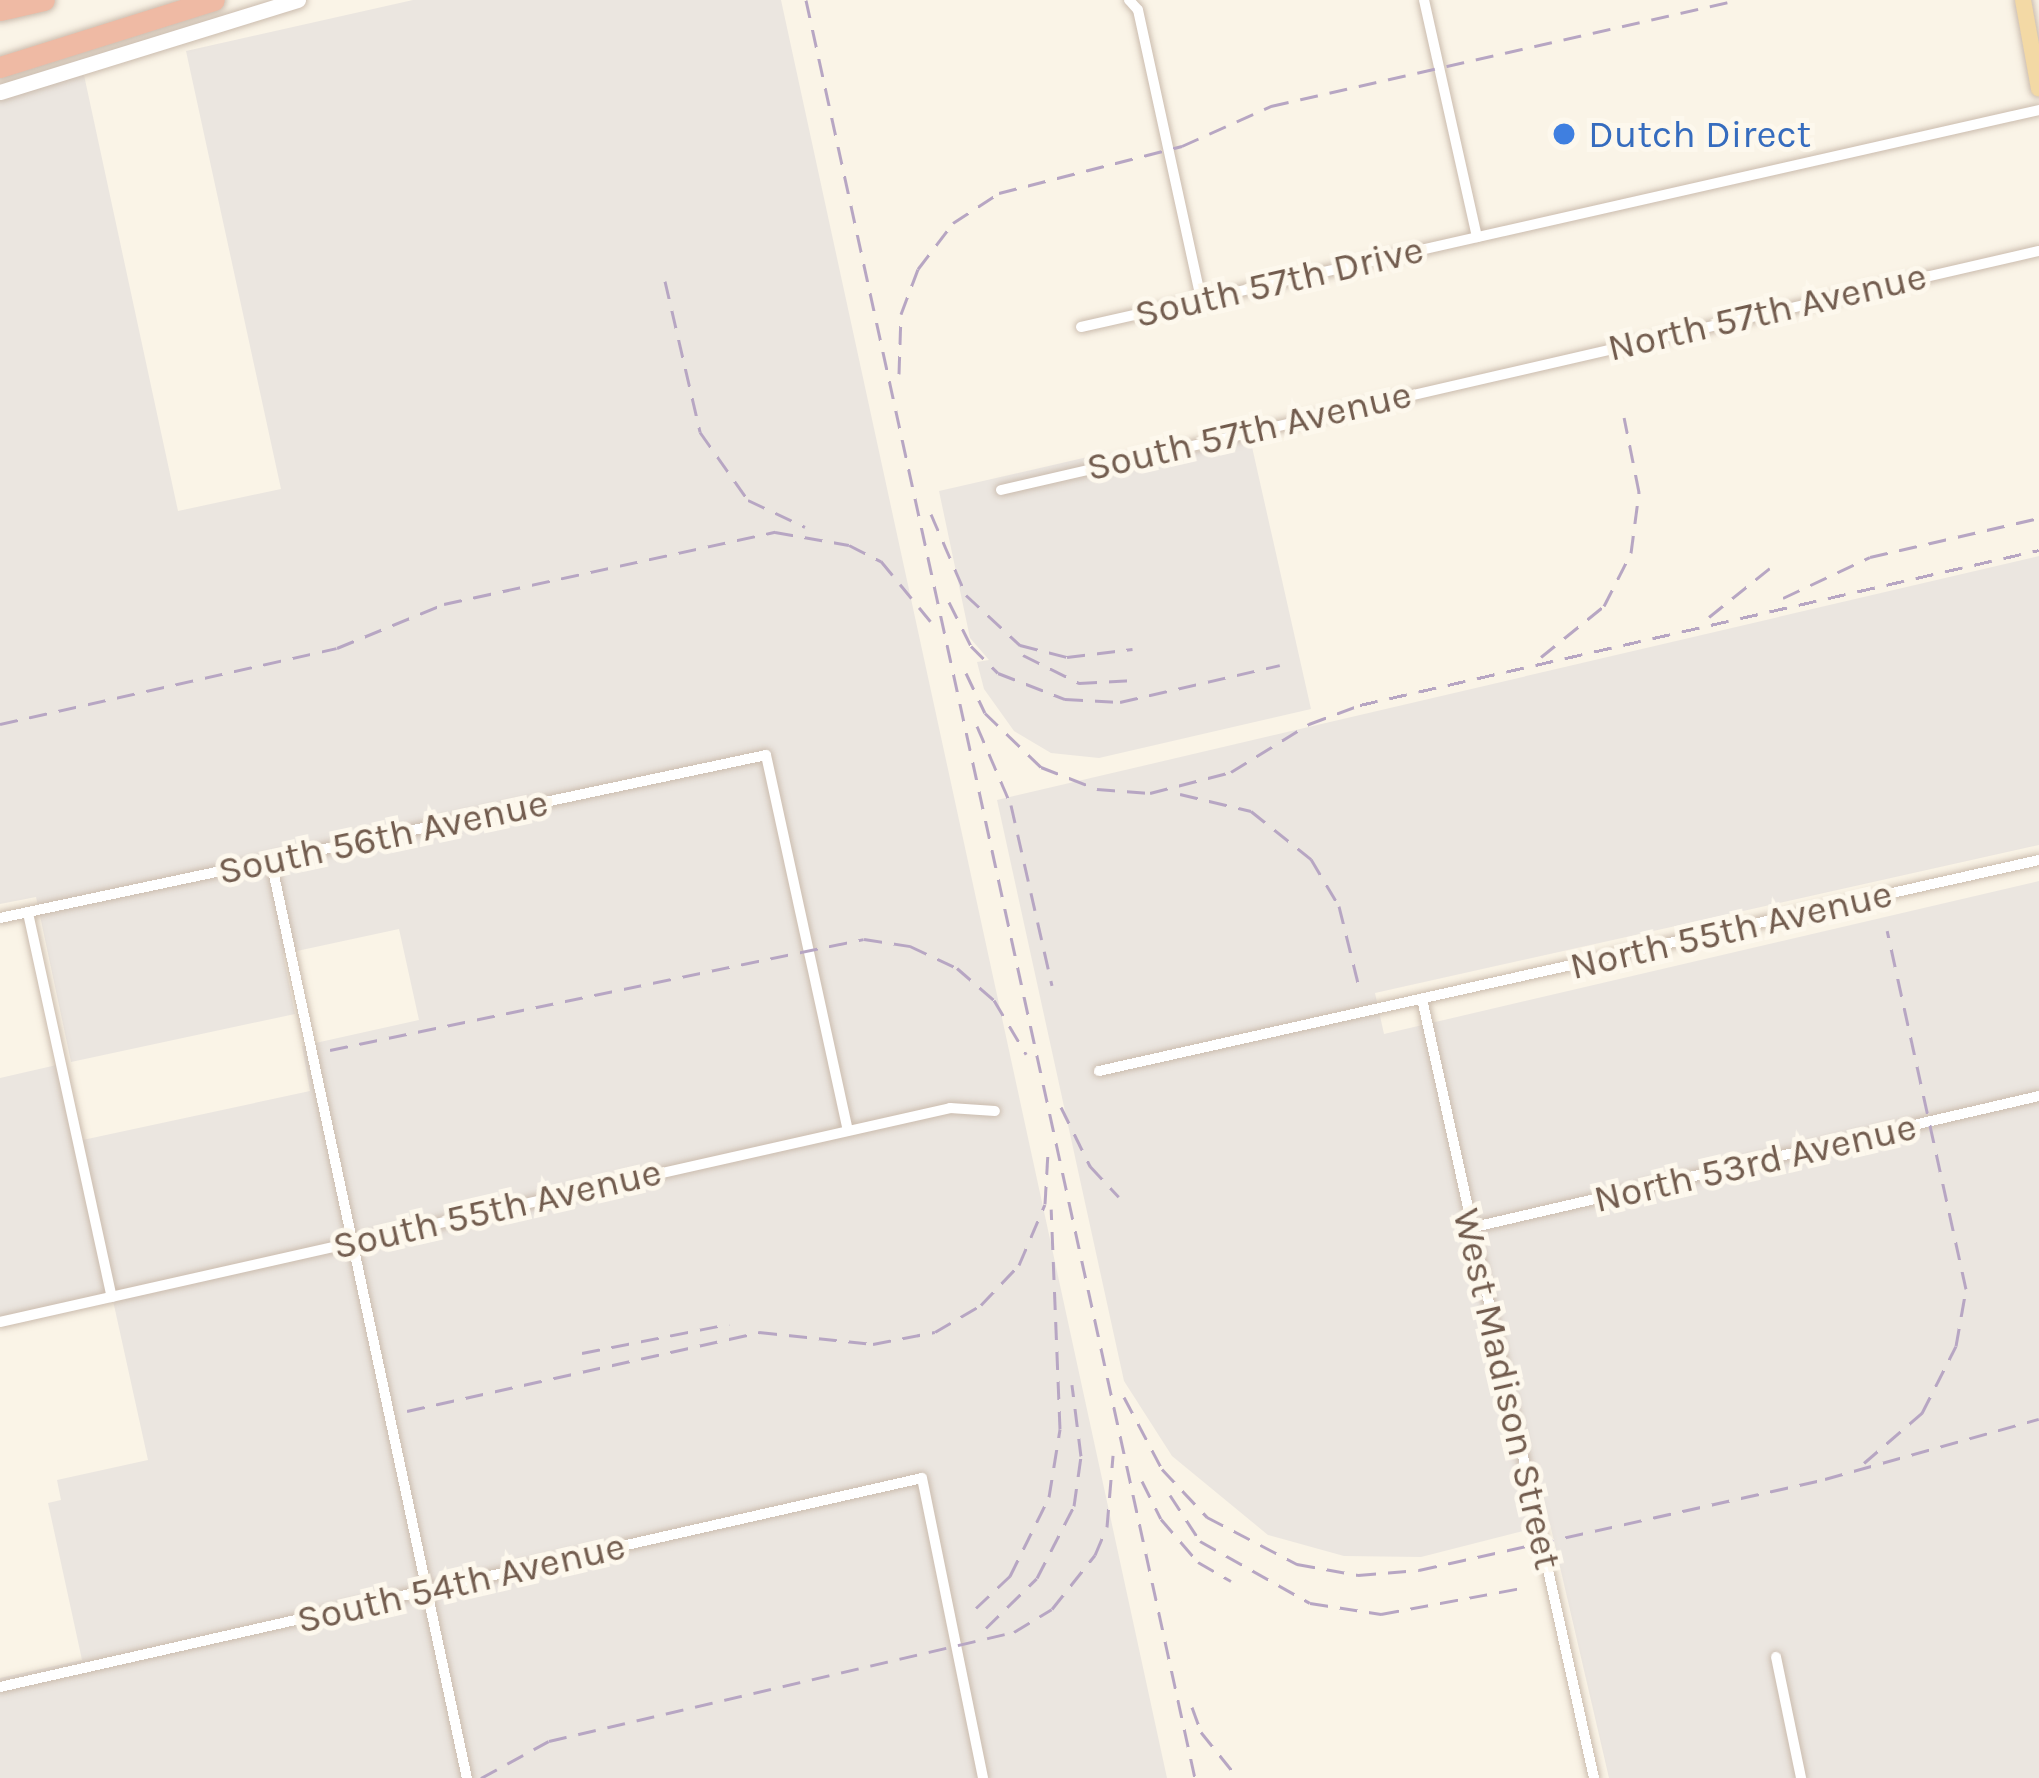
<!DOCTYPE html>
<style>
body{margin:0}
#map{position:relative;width:2039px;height:1778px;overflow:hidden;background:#faf4e7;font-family:Karla,sans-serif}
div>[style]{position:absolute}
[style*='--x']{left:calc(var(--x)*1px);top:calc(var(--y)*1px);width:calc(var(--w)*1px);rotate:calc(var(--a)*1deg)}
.industrial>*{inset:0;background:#ebe6e0}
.roads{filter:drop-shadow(0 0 3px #cbbcae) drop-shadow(0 0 3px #cbbcae)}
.minor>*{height:10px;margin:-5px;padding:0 5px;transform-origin:5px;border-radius:5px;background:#fff}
.secondary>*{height:15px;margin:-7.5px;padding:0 7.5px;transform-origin:7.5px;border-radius:7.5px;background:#fff}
.primary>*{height:16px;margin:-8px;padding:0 8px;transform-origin:8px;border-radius:8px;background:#f3d9a5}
.motorway>*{height:21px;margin:-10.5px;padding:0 10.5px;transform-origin:10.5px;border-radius:10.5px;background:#efbaa4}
.rail>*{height:3px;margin-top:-1.5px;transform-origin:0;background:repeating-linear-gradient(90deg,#b7a6c3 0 18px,transparent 0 30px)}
.dots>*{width:33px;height:33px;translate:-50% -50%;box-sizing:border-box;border:6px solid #fdf8ed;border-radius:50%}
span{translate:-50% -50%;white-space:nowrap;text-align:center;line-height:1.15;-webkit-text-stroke:10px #fdf8ed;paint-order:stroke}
.shop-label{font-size:39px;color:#366cbe}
.left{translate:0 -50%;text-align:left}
.street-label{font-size:39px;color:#725c4e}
</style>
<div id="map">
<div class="industrial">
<div style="clip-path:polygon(413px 0,781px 0,1167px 1778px,0 1778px,0 1678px,82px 1660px,48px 1503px,61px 1500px,57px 1480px,148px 1460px,112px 1296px,0 1319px,0 1078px,61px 1064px,78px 1141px,310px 1091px,302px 1046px,419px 1020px,399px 929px,283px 954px,295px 1014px,71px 1062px,36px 897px,0 904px,0 97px,84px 75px,178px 511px,281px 489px,186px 51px)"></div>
<div style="clip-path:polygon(1250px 438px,1311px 709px,1099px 758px,1051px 753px,1014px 731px,984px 689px,977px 662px,989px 660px,970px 638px,939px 491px,1092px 456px,1098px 477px)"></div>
<div style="clip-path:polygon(2039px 556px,2039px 845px,1375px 993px,1384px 1034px,2039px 881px,2039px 1778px,1609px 1778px,1550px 1524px,1421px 1557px,1344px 1556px,1268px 1535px,1172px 1456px,1124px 1381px,997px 800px)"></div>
</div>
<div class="roads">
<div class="minor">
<div style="--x:1129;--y:0;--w:13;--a:48"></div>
<div style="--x:1138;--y:10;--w:297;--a:77.7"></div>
<div style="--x:1424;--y:0;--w:243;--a:77.4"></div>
<div style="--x:1081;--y:327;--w:982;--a:-12.76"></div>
<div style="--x:1001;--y:490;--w:1065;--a:-12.97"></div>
<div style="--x:271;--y:861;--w:938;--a:77.94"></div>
<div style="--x:28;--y:913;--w:393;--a:77.7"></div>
<div style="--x:0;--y:918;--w:783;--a:-12.01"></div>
<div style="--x:766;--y:755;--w:384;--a:77.7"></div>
<div style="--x:1422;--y:999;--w:798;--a:77.55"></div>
<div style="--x:1099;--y:1071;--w:963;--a:-12.65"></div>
<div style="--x:1470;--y:1228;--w:584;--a:-13.06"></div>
<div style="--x:0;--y:1322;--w:974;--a:-12.69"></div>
<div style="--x:950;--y:1108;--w:45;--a:3.8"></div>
<div style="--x:1776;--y:1657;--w:124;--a:78.3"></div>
<div style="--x:0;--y:1687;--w:945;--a:-12.77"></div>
<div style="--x:922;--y:1478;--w:306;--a:78.5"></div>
</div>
<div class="secondary">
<div style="--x:0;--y:92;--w:312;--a:-17.2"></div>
</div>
<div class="primary">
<div style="--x:2023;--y:0;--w:90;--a:79.8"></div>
</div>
<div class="motorway">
<div style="--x:0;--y:10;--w:45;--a:-12.8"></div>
<div style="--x:0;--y:67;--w:224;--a:-17.4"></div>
</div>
</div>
<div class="rail">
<div style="--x:806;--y:0;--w:1820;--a:77.66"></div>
<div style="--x:665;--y:281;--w:155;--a:76.9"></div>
<div style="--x:700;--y:432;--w:83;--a:54.8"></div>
<div style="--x:748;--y:500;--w:63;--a:25.3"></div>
<div style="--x:899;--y:374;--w:60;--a:-88.1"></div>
<div style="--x:901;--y:314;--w:48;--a:-69.3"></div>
<div style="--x:918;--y:269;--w:58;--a:-52.7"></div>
<div style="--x:953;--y:223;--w:55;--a:-33.1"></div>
<div style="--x:999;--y:193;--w:189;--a:-14.4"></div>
<div style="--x:1182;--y:146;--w:98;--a:-24.2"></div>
<div style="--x:1271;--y:106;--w:477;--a:-12.8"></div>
<div style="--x:931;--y:514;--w:88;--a:66.6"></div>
<div style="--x:966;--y:595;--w:74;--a:42.8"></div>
<div style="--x:1020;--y:645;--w:49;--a:14.3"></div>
<div style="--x:1067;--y:657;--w:66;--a:-6.9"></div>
<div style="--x:1783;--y:598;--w:96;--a:-25.2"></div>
<div style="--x:1870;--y:557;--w:173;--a:-13"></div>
<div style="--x:949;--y:602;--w:49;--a:63.4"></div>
<div style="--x:971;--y:646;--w:38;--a:45"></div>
<div style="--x:998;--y:673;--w:72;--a:21.2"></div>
<div style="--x:1065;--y:699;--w:55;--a:3.1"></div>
<div style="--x:1120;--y:702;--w:164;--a:-13"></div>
<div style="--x:1709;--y:617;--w:78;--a:-38.8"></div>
<div style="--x:1023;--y:655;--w:63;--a:26.6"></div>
<div style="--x:1079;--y:683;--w:56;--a:-3.1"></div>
<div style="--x:1541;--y:657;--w:81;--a:-39"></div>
<div style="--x:1604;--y:606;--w:59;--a:-63"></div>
<div style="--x:1631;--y:553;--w:62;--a:-82.5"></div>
<div style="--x:1639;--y:492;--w:76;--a:-101.3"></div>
<div style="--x:966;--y:673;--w:44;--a:64.6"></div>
<div style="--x:985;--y:713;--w:78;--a:44"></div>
<div style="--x:1041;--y:767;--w:60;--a:21.4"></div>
<div style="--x:1097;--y:789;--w:53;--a:4.3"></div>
<div style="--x:1150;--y:793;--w:84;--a:-14.5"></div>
<div style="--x:1231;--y:772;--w:92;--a:-31.6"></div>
<div style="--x:1309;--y:724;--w:54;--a:-20.4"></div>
<div style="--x:1360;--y:705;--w:696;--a:-12.86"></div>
<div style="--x:0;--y:724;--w:345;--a:-12.7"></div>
<div style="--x:337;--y:648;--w:116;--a:-22.4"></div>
<div style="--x:444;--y:604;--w:339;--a:-12.3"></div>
<div style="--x:775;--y:532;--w:75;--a:10"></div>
<div style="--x:849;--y:545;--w:36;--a:27"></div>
<div style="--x:881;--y:561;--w:87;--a:50.6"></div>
<div style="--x:977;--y:726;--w:86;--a:66.7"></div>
<div style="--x:1011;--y:805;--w:185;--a:77.2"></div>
<div style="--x:1180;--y:794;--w:73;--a:13.5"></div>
<div style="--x:1251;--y:811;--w:77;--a:38.7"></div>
<div style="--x:1311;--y:859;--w:55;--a:59.2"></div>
<div style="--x:1339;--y:906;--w:83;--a:76.1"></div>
<div style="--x:330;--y:1050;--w:545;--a:-11.74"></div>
<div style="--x:864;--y:939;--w:47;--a:8.7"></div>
<div style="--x:910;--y:946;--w:52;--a:25.1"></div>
<div style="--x:957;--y:968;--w:49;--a:40.9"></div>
<div style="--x:994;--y:1000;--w:63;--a:59.3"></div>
<div style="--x:1061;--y:1107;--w:66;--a:63.8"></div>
<div style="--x:1090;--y:1166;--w:42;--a:46.9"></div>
<div style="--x:582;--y:1353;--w:150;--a:-11.2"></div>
<div style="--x:1124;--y:1397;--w:81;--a:62.2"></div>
<div style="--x:1162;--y:1469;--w:66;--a:46.8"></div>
<div style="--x:1207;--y:1517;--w:102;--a:27.6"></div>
<div style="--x:1297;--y:1564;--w:62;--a:10.2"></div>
<div style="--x:1358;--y:1575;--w:61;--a:-4.7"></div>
<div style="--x:1419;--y:1570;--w:416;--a:-12.6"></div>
<div style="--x:1825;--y:1479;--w:222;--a:-15.7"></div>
<div style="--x:407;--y:1411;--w:361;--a:-12.6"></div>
<div style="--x:759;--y:1332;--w:115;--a:6"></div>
<div style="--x:873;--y:1344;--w:63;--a:-11"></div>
<div style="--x:935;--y:1332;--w:53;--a:-30.4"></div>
<div style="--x:981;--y:1305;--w:55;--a:-46.5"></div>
<div style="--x:1019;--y:1265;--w:66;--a:-66.9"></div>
<div style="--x:1045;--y:1204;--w:52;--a:-86.7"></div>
<div style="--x:1864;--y:1463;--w:77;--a:-40.8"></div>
<div style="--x:1922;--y:1413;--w:75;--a:-63.1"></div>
<div style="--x:1956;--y:1346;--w:58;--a:-80"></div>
<div style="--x:1966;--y:1289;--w:367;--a:-102.4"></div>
<div style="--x:1142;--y:1481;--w:42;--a:63.4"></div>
<div style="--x:1161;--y:1519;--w:57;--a:49.3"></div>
<div style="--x:1198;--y:1562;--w:38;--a:30"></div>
<div style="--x:1170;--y:1495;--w:55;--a:56.9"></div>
<div style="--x:1200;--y:1541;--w:126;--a:29.4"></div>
<div style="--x:1310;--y:1603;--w:72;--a:8.8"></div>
<div style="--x:1381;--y:1614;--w:142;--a:-10.5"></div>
<div style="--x:976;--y:1608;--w:47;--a:-43.3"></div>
<div style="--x:1010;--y:1576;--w:88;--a:-63.7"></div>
<div style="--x:1049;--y:1497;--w:69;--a:-80.8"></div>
<div style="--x:1060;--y:1429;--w:220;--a:-92.3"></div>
<div style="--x:986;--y:1628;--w:71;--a:-44.4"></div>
<div style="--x:1037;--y:1578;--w:81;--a:-62.8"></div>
<div style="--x:1074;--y:1506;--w:50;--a:-82"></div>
<div style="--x:1081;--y:1456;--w:72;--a:-97.2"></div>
<div style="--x:1192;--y:1707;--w:27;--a:70"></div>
<div style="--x:1201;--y:1732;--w:59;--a:51.2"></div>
<div style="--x:481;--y:1778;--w:77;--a:-28.6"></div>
<div style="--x:549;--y:1741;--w:478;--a:-13.2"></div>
<div style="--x:1014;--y:1632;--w:44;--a:-31.2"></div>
<div style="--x:1052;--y:1609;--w:69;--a:-51.5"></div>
<div style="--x:1095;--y:1555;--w:30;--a:-67"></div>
<div style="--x:1107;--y:1527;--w:72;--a:-85.2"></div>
</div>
<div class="dots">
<div style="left:1564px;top:134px;background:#3f7fe0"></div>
</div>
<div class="shop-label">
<span class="left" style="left:1588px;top:134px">Dutch Direct</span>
</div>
<div class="street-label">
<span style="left:1279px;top:282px;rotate:-13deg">South 57th Drive</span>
<span style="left:1767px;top:312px;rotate:-13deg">North 57th Avenue</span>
<span style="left:1249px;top:431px;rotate:-13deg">South 57th Avenue</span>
<span style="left:383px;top:837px;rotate:-12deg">South 56th Avenue</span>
<span style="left:1731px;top:930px;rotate:-13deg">North 55th Avenue</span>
<span style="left:1755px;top:1163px;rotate:-13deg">North 53rd Avenue</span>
<span style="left:497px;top:1209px;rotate:-13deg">South 55th Avenue</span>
<span style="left:1507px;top:1389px;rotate:77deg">West Madison Street</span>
<span style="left:461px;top:1583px;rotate:-13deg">South 54th Avenue</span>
</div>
</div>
